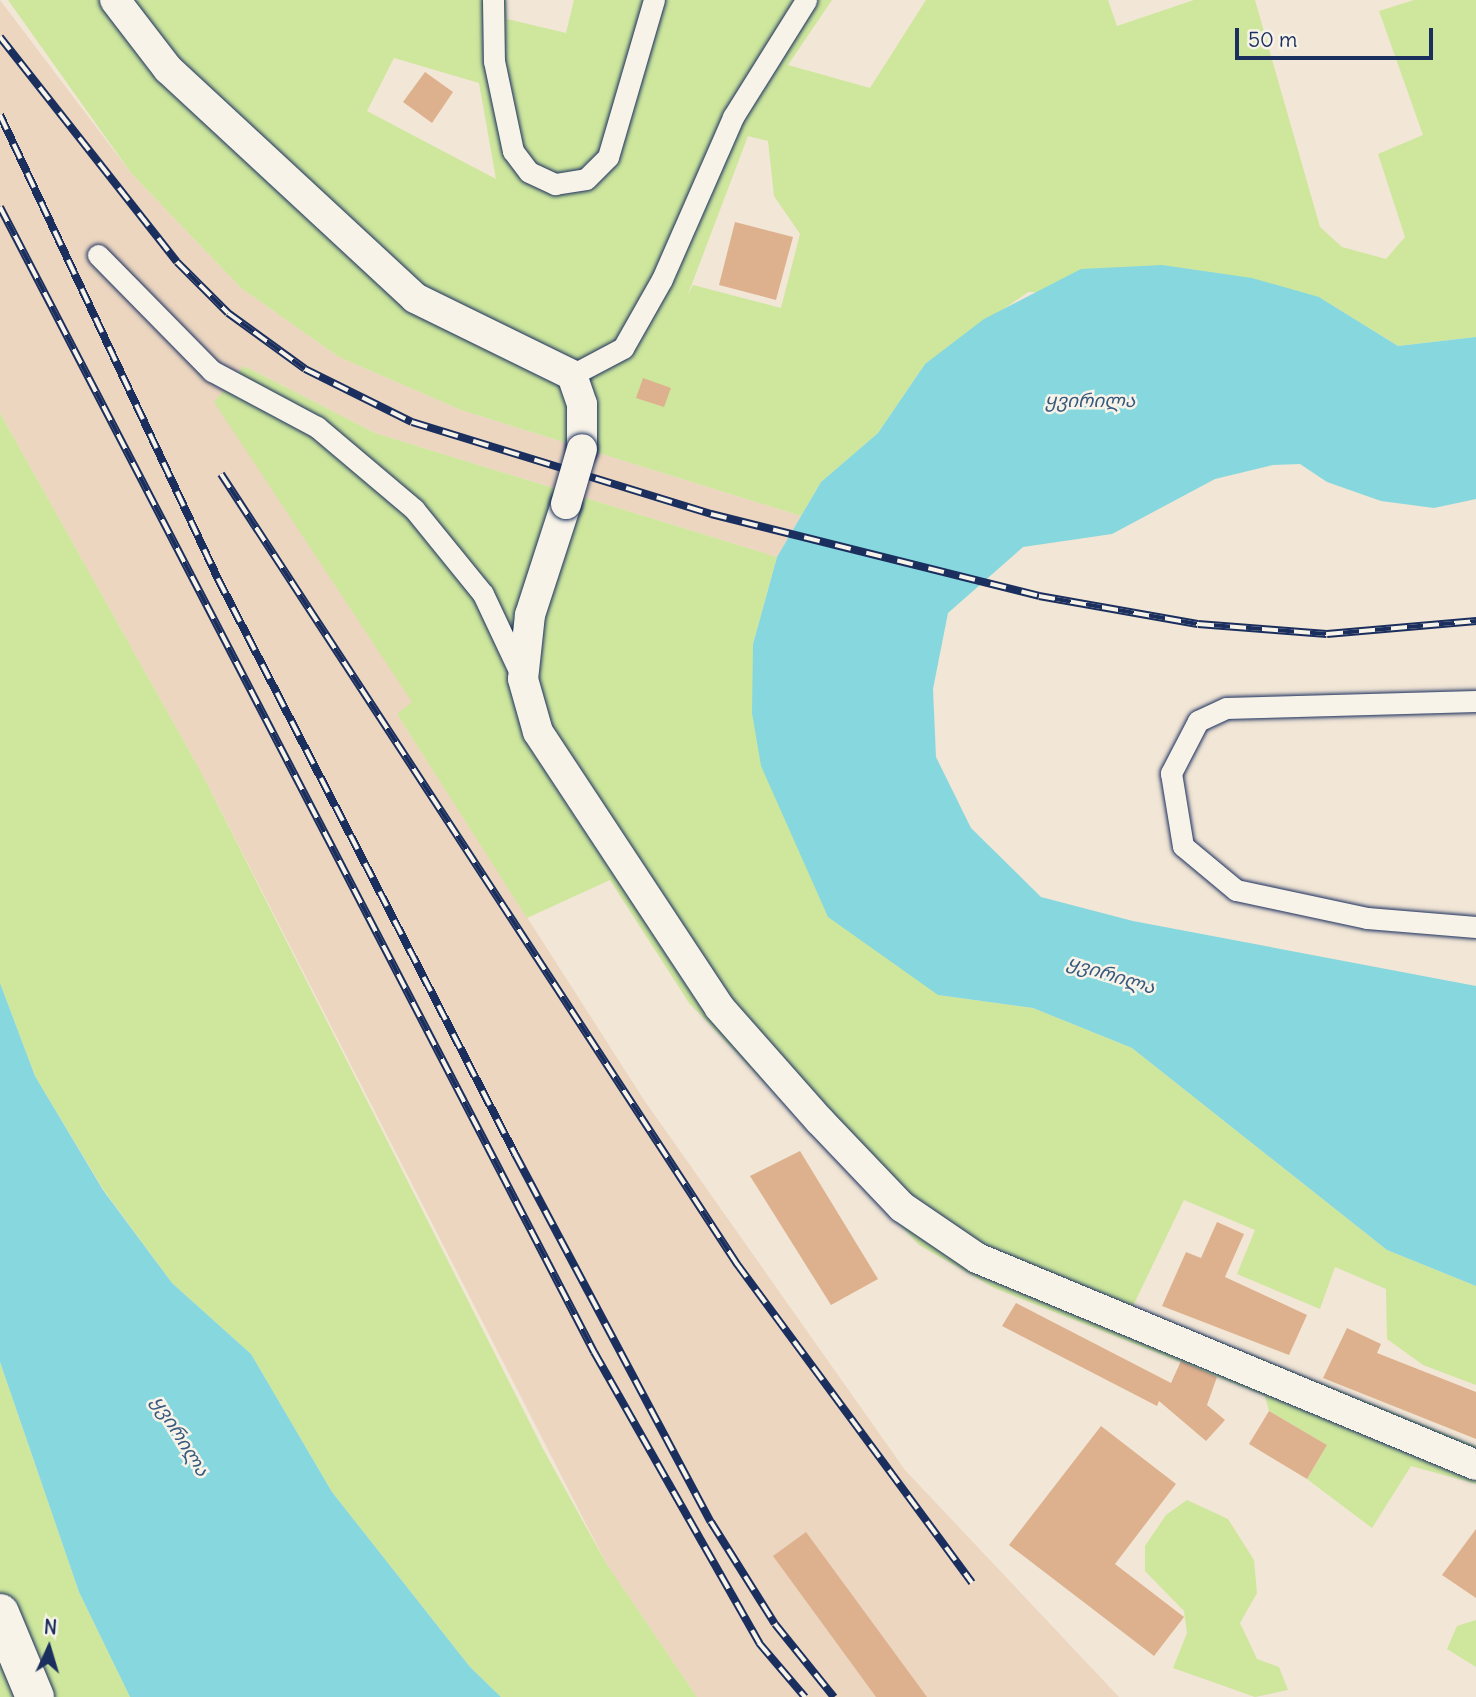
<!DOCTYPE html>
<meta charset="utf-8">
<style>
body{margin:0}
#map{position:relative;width:1476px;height:1697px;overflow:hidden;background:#f2e6d6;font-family:Delius,"Noto Sans Georgian",sans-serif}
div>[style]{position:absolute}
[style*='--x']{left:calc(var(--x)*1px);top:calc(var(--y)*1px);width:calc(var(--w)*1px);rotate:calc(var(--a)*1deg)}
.built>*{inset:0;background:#ecd6c0}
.green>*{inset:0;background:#cee79d}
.water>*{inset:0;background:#87d8de}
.building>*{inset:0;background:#deb18e}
.roads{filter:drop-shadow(0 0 2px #1b2f5e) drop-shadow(0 0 2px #1b2f5e)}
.street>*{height:21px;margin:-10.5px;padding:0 10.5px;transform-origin:10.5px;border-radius:10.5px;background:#f7f3e8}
.secondary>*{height:30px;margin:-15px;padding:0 15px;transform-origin:15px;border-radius:15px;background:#f7f3e8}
.highway>*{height:38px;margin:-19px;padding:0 19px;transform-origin:19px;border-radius:19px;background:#f7f3e8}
.rail>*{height:8px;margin-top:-4px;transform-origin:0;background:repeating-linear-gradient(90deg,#f7f3e8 0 16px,#1b2f5e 0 32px);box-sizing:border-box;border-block:2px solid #1b2f5e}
.bridges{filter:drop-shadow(0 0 2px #1b2f5e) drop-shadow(0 0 2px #1b2f5e)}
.secondary-bridge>*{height:30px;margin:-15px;padding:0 15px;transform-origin:15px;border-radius:15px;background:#f7f3e8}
span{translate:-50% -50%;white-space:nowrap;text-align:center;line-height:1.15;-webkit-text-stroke:5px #f7f3e8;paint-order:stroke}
.water-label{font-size:19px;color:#36597e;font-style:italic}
.north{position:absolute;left:14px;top:1613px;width:70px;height:70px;-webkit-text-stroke:5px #f7f3e8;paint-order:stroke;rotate:4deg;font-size:19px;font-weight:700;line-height:28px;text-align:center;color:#1b2f5e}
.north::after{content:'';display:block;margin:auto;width:24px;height:32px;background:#1b2f5e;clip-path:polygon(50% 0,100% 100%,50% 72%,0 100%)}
.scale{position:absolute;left:1235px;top:28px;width:198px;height:32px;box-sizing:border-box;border:4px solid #1b2f5e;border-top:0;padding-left:9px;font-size:21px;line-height:24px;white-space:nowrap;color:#1b2f5e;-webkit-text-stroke:5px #f7f3e8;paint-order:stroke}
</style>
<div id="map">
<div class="built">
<div style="clip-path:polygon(0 0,131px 173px,241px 288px,339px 357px,461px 410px,801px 516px,777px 557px,375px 433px,244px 366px,413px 703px,397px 714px,644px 1100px,905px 1470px,1119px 1697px,697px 1697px,606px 1563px,201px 772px,0 413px)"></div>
</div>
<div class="green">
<div style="clip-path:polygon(evenodd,8px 0,506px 0,507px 19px,566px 33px,574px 0,832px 0,788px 65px,870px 88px,926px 0,1108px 0,1117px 26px,1194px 0,1255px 0,1320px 227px,1342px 247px,1386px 259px,1405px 237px,1378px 154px,1423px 135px,1379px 11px,1414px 0,1476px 0,1476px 337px,1398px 346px,1319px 297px,1028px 292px,925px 364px,878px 433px,821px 482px,801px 516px,461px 410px,339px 357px,241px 288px,131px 173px,8px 0,394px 58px,479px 83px,496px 179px,367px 111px,394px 58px,8px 0,748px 136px,768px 141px,774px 196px,800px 234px,781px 308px,693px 285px,687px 297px,748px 136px)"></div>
<div style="clip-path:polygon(244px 366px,375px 433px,777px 557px,753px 644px,938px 995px,1033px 1008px,1132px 1048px,1387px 1250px,1476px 1286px,1476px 1385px,1423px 1365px,1387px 1339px,1386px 1289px,1335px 1267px,1320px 1309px,1237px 1274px,1255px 1230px,1184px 1200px,1133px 1306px,1476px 1446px,1476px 1484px,1411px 1466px,1372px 1528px,1307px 1479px,1327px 1445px,1269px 1411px,1265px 1396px,994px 1288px,919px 1245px,689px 1003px,610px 880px,527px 918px,397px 714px,412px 702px,214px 402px)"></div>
<div style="clip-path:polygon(0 413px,201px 772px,543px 1449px,606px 1563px,697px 1697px,501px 1697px,470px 1667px,332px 1492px,251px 1354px,172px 1283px,103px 1189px,35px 1076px,0 983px)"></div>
<div style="clip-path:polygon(0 1362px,79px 1592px,130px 1697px,0 1697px)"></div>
<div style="clip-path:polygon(1187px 1500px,1228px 1519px,1254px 1560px,1257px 1593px,1240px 1623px,1257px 1659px,1279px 1667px,1288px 1690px,1255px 1697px,1173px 1668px,1187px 1633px,1184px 1611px,1145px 1571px,1145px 1546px,1166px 1515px)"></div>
<div style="clip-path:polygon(1476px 1620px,1476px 1667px,1447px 1649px,1457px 1626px)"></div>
</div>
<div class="water">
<div style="clip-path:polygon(1162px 265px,1252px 278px,1319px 297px,1398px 346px,1476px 337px,1476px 499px,1434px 508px,1381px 501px,1327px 482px,1300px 464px,1273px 465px,1215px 479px,1112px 534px,1023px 547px,948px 613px,933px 689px,936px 757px,971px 828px,1041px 897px,1133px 921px,1476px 986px,1476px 1286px,1387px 1250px,1132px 1048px,1033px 1008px,938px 995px,828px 917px,761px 766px,752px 713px,753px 644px,777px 557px,821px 482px,878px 433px,925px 364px,984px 319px,1081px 269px)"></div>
<div style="clip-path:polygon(0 983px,35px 1076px,103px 1190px,172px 1283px,251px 1354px,332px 1492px,470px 1667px,501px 1697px,130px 1697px,79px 1592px,0 1362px)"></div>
</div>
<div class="building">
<div style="clip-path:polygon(425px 72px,453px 92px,432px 123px,403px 102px)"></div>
<div style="clip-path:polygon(735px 222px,793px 237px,776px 300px,719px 285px)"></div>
<div style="clip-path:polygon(643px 378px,671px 388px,664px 407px,636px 398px)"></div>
<div style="clip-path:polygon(800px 1151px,878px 1279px,831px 1305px,750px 1176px)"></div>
<div style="clip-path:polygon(1217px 1222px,1244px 1234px,1225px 1277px,1307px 1315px,1289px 1355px,1162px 1306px,1186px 1252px,1201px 1258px)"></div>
<div style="clip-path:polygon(1016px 1303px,1171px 1383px,1181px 1361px,1217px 1377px,1207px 1405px,1225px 1420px,1206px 1441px,1159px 1401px,1157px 1406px,1002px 1326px)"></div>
<div style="clip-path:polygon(1347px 1328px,1381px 1344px,1377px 1353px,1476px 1392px,1476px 1439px,1323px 1378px)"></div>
<div style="clip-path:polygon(1269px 1411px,1327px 1445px,1307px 1479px,1249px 1444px)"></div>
<div style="clip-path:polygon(1101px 1426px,1176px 1484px,1115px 1564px,1184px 1617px,1154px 1656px,1009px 1545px)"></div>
<div style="clip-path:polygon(1476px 1529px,1476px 1598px,1442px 1575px)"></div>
<div style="clip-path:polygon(806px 1532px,927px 1697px,876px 1697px,773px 1556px)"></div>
</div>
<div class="roads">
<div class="street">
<div style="--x:493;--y:0;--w:61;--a:89.1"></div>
<div style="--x:494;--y:61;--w:92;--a:78.1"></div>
<div style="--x:513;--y:151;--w:26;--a:53"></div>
<div style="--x:529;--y:172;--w:29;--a:25"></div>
<div style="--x:555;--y:184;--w:31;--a:-9"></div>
<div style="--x:586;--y:179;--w:31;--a:-45"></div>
<div style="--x:608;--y:157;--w:164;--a:-73.7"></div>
<div style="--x:98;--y:255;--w:163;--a:45.5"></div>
<div style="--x:212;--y:371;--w:119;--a:28.1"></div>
<div style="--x:317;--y:427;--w:127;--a:40.2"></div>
<div style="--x:414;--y:509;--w:109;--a:50.9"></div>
<div style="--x:483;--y:594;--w:92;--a:64.8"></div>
<div style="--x:572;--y:375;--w:58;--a:-27.9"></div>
<div style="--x:623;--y:348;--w:79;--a:-60.5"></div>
<div style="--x:662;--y:279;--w:177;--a:-66.3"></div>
<div style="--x:733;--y:117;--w:138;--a:-58"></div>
<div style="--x:1476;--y:701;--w:250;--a:178.4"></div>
<div style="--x:1226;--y:708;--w:31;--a:155"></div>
<div style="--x:1198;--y:721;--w:59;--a:117.4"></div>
<div style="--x:1171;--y:773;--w:74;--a:80.7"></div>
<div style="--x:1183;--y:846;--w:69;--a:39.7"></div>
<div style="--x:1236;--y:890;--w:134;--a:12.1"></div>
<div style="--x:1367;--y:918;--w:109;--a:4.7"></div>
</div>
<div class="secondary">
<div style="--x:115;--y:0;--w:87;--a:52.5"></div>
<div style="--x:168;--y:69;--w:337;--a:42.8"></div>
<div style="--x:415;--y:298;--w:175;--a:26.1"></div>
<div style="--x:572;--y:375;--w:31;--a:71"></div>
<div style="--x:582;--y:404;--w:45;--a:90"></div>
<div style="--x:566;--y:504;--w:117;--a:108"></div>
<div style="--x:530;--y:615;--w:64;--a:96.2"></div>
<div style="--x:523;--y:679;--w:55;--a:74.2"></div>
<div style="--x:538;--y:732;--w:329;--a:56.6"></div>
<div style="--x:719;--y:1007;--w:152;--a:48.5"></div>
<div style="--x:820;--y:1121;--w:119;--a:46.4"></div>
<div style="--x:902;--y:1207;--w:91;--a:34.2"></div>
<div style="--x:977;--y:1258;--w:540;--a:22.53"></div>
</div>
<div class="highway">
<div style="--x:0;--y:1613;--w:91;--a:67.4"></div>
</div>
</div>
<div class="rail">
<div style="--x:0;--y:37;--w:286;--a:51.8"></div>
<div style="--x:177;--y:262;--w:72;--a:45"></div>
<div style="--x:228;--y:313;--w:95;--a:36"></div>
<div style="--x:305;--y:369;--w:119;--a:26.4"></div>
<div style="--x:412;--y:422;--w:313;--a:17.1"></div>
<div style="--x:711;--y:514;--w:338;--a:14"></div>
<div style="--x:1039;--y:596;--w:161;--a:10"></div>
<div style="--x:1198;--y:624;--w:129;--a:4.4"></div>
<div style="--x:1327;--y:634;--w:150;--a:-5"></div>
<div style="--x:0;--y:115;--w:513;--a:64.83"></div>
<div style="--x:218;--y:579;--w:647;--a:62.68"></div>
<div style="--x:515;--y:1154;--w:417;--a:62"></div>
<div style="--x:711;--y:1522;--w:120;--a:57.9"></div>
<div style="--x:775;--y:1624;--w:94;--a:51.1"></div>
<div style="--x:0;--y:207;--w:1290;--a:62.58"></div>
<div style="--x:594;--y:1352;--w:335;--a:60.4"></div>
<div style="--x:759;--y:1643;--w:71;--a:49.6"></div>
<div style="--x:221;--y:474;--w:944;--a:56.85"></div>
<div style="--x:737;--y:1264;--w:396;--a:53.6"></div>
</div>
<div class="bridges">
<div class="secondary-bridge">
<div style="--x:566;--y:504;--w:57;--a:-73.8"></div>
</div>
</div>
<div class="water-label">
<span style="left:1090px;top:401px">ყვირილა</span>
<span style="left:1111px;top:975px;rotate:17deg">ყვირილა</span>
<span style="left:180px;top:1436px;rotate:58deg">ყვირილა</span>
</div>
<div class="north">N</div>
<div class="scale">50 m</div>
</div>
